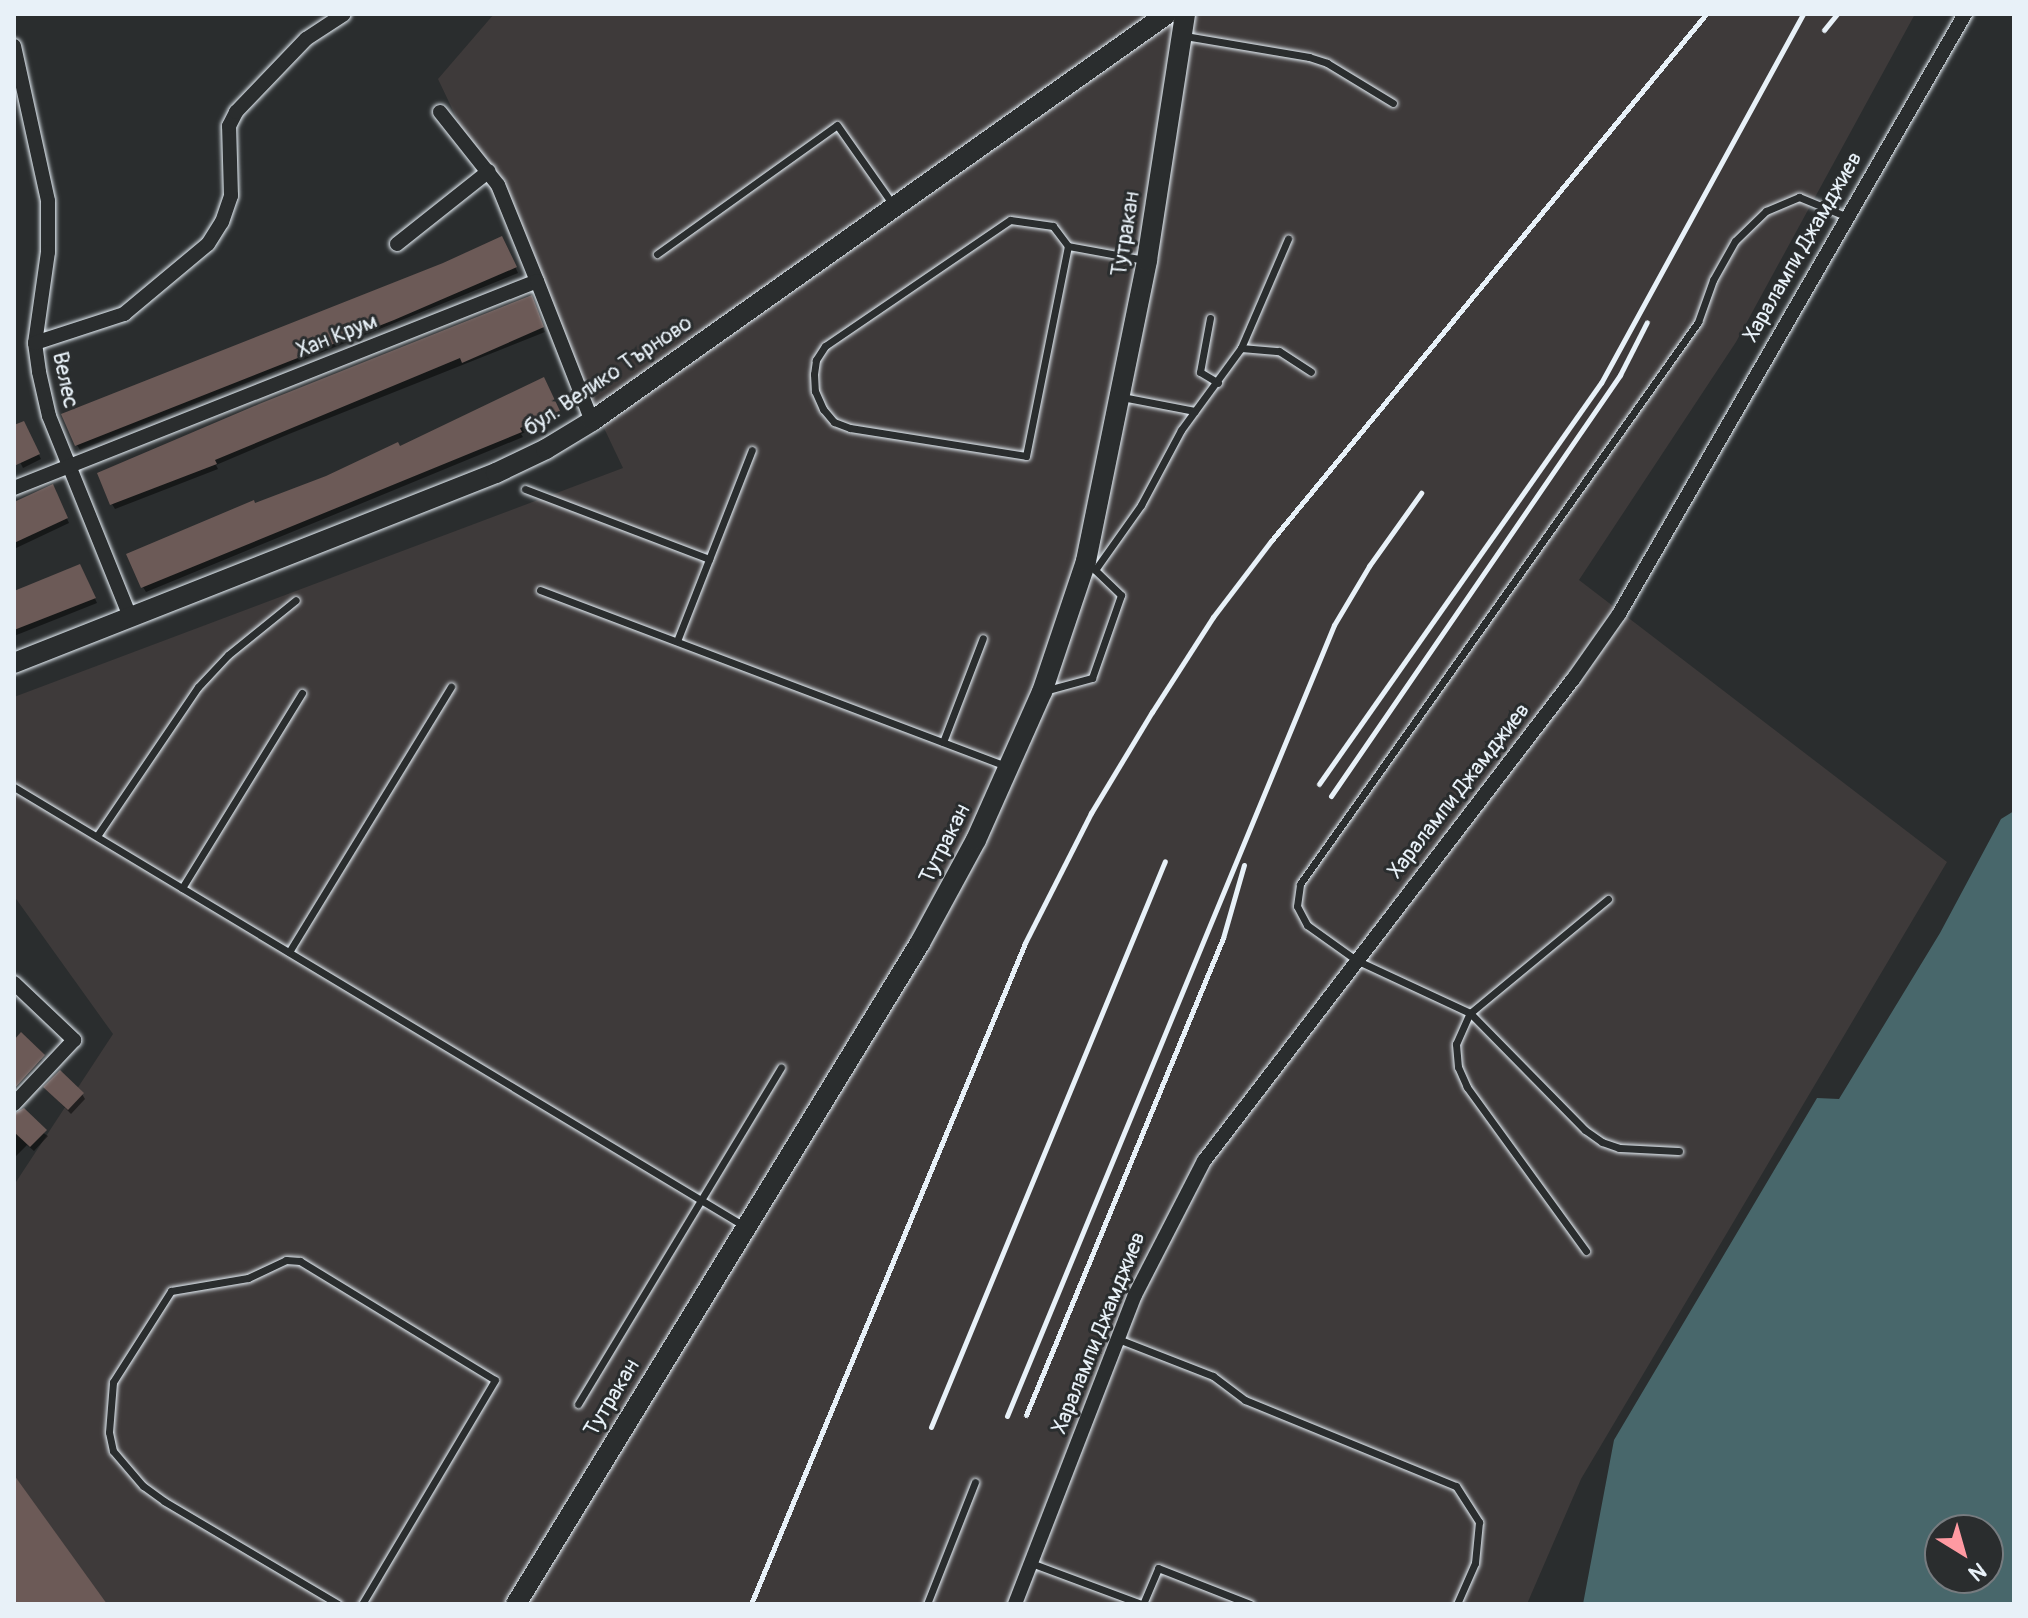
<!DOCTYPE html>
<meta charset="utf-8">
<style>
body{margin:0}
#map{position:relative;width:2028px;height:1618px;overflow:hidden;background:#2a2d2e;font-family:Pangolin,sans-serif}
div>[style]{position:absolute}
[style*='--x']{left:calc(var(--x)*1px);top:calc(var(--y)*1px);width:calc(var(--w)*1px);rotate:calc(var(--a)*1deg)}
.built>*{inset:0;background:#3e3a3a}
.water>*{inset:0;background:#48676b}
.shadow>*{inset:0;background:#0007}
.building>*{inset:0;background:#6c5a57}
.roads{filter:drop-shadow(0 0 2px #e8f1f8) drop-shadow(0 0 2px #e8f1f8)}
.lane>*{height:7px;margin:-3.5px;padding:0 3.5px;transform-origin:3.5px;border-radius:3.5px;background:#2a2d2e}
.street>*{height:14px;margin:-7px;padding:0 7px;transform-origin:7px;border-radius:7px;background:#2a2d2e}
.secondary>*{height:20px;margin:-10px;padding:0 10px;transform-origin:10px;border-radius:10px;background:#2a2d2e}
.rail>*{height:5px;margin:-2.5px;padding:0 2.5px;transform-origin:2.5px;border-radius:2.5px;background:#e8f1f8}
span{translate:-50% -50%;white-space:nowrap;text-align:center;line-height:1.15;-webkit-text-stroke:6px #2a2d2e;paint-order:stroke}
.street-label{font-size:22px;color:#e8f1f8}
.frame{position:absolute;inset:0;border:16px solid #e8f1f8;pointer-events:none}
.north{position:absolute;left:1924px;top:1514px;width:80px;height:80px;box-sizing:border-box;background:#2a2d2e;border:2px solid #767b7f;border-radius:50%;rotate:143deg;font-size:22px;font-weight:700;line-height:32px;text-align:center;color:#e8f1f8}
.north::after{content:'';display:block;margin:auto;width:28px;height:36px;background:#ff9aa2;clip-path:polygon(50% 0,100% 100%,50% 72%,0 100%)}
</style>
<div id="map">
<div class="built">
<div style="clip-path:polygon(494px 14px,1915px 14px,1736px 342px,1579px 580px,1947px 862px,1581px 1479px,1527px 1604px,14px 1604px,14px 1185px,113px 1034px,14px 896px,14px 697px,623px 468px,438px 79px)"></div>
</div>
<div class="water">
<div style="clip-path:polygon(evenodd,2014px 811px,2014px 1604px,1583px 1604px,1614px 1440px,1817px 1098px,1839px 1099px,1940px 933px,2001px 819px,2014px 811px,1940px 1530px,1988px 1530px,1988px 1578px,1940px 1578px,1940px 1530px)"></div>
</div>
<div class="shadow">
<div style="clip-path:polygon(504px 243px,518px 273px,80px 450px,77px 445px)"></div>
<div style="clip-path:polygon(534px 302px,545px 332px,289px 434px,216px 465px,218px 469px,115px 509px,112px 504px)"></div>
<div style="clip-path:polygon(546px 384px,561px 416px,521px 434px,523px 437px,146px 592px,143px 587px,255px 505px,399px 448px)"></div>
<div style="clip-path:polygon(14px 427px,26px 428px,41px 459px,23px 468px,14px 450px)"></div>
<div style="clip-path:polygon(55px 492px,69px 523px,14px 549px,14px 505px)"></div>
<div style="clip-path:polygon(82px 571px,97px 603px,14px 636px,14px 594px)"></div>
<div style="clip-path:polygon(14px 1043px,46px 1062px,14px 1099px)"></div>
<div style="clip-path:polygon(46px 1088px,82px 1094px,85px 1099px,71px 1114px)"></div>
<div style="clip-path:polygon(14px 1114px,48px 1136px,34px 1151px,27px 1145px,14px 1158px)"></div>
</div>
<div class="building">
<div style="clip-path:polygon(502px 236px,517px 267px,394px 320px,75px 446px,61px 414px,443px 263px)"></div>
<div style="clip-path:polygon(532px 295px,544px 327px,462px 363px,460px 358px,215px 460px,217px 464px,110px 505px,97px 473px,259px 404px)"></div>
<div style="clip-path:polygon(544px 377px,560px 411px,520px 428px,522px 432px,141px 588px,126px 554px,254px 500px,255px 503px,326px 476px,398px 442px,400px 446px)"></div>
<div style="clip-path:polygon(24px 421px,40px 454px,14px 466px,14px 425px)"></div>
<div style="clip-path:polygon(53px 484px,68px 518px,14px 543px,14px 502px)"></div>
<div style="clip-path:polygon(80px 564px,96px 598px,14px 630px,14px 591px)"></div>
<div style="clip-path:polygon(21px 1032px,45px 1055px,14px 1089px,14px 1040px)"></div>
<div style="clip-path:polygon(60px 1070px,84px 1093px,68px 1110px,43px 1087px)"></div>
<div style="clip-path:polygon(24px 1108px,47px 1130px,30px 1147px,14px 1132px,14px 1114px)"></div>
<div style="clip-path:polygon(14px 1475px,107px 1604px,14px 1604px)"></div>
</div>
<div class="roads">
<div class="lane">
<div style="--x:1185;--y:36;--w:126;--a:9.6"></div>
<div style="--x:1309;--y:57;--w:19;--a:18"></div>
<div style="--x:1327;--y:63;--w:77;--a:31.2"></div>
<div style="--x:1068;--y:246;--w:25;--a:-127"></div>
<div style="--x:1053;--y:226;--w:43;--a:-172.1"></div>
<div style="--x:1010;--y:220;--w:224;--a:145.7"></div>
<div style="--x:825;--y:346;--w:17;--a:123"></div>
<div style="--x:816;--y:360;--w:14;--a:98"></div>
<div style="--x:814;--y:374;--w:17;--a:87"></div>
<div style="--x:815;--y:391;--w:20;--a:66"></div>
<div style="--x:823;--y:409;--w:17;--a:50"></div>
<div style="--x:834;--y:422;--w:17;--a:21"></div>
<div style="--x:850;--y:428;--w:178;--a:9"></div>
<div style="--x:1026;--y:456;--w:214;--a:-78.7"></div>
<div style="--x:1068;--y:246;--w:77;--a:10.4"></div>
<div style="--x:657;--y:254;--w:221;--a:-35.6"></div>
<div style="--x:837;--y:125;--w:99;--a:54.9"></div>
<div style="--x:1210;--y:318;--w:55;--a:100.5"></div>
<div style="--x:1200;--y:372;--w:21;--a:31"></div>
<div style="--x:1241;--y:348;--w:38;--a:5"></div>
<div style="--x:1279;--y:351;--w:38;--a:33"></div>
<div style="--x:1122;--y:397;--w:74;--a:10.9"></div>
<div style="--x:525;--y:489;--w:197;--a:20.8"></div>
<div style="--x:1095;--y:570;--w:80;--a:-54.7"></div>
<div style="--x:1141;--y:505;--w:85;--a:-61.9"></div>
<div style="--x:1181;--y:430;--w:102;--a:-53.8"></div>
<div style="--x:1241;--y:348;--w:119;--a:-66.7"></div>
<div style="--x:540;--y:590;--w:498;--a:20.7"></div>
<div style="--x:677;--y:641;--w:205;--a:-68.6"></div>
<div style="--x:1044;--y:691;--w:50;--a:-15.2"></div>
<div style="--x:1092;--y:678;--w:88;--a:-70.7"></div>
<div style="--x:1121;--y:595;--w:39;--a:-136"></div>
<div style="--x:943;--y:742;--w:111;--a:-69"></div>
<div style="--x:14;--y:787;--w:852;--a:31.02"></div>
<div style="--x:97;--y:836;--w:180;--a:-55.9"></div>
<div style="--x:198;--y:687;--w:44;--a:-46.8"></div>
<div style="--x:228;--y:655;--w:87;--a:-39"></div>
<div style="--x:182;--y:888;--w:229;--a:-58.4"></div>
<div style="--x:1608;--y:899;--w:179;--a:140.4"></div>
<div style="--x:1470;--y:1013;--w:126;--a:-155.1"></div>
<div style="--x:1356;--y:960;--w:60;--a:-144.5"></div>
<div style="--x:1307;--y:925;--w:21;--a:-118"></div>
<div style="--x:1297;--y:906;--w:22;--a:-82"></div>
<div style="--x:1300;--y:884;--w:689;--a:-54.69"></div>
<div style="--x:1698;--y:322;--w:45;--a:-70.3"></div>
<div style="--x:1713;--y:280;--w:45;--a:-60.6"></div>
<div style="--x:1735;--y:241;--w:43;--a:-44.1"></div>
<div style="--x:1766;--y:211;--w:36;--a:-23"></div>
<div style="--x:1799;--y:197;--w:50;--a:22.4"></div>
<div style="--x:289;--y:952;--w:311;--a:-58.6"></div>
<div style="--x:1586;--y:1251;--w:203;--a:-126"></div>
<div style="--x:1467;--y:1087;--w:22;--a:-114"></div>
<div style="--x:1458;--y:1067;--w:23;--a:-95"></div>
<div style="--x:1456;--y:1044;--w:34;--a:-66"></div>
<div style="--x:1470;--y:1013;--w:164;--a:45.5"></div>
<div style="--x:1585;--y:1130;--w:21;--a:35"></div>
<div style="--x:1602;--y:1142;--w:18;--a:19"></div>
<div style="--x:1619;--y:1148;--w:60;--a:2.9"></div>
<div style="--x:1118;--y:1339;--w:102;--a:21.3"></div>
<div style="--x:1213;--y:1376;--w:40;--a:37"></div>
<div style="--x:1245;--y:1400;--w:228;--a:22.2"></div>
<div style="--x:1456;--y:1486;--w:43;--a:57.4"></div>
<div style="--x:1479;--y:1522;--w:41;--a:95.6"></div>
<div style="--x:1475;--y:1563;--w:45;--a:113.7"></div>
<div style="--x:578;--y:1404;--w:393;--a:-58.9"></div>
<div style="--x:1031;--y:1563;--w:117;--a:20.4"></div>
<div style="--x:338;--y:1604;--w:202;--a:-149.4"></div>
<div style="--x:164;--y:1501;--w:26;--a:-144"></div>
<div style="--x:143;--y:1486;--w:46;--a:-130.6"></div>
<div style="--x:113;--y:1451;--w:19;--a:-102"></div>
<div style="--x:109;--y:1432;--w:50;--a:-85.4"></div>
<div style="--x:113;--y:1382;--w:108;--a:-57.5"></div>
<div style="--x:171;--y:1291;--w:78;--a:-9.6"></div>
<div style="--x:248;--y:1278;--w:42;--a:-25.3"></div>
<div style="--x:286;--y:1260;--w:14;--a:4"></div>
<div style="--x:300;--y:1261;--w:228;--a:31.4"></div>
<div style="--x:495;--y:1380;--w:261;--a:120.7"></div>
<div style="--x:927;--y:1604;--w:131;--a:-68.5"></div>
<div style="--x:1143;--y:1604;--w:39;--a:-67"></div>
<div style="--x:1158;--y:1568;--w:99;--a:21.4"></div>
</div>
<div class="street">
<div style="--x:14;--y:46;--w:159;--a:77.6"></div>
<div style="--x:48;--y:201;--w:51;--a:90"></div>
<div style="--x:48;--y:252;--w:92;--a:98.1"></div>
<div style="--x:35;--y:343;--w:29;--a:82"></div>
<div style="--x:39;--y:372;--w:45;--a:77.2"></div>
<div style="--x:49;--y:416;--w:216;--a:68"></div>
<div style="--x:440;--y:112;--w:93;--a:51.5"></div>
<div style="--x:498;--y:185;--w:104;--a:67.9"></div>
<div style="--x:397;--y:244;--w:117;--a:-38.4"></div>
<div style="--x:35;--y:343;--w:94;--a:-18"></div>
<div style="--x:124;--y:314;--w:109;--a:-39.8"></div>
<div style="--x:208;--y:244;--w:26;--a:-58"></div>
<div style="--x:222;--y:222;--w:28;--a:-71"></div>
<div style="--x:231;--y:196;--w:70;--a:-91.6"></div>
<div style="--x:229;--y:126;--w:16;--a:-63"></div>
<div style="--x:236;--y:112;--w:101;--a:-46.2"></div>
<div style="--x:306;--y:39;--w:45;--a:-33.3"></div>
<div style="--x:14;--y:488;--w:562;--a:-21.59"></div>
<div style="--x:537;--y:281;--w:150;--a:68.6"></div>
<div style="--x:14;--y:983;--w:83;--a:43.5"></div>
<div style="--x:74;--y:1040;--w:88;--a:133.2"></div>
<div style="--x:1015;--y:1604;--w:331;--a:-68.8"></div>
<div style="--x:1135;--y:1295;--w:151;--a:-62.8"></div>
<div style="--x:1204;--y:1161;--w:608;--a:-52.55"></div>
<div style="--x:1574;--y:678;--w:78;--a:-54.9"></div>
<div style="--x:1619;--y:614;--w:693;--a:-60.03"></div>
</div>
<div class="secondary">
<div style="--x:14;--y:663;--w:518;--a:-21.51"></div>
<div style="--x:496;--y:473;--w:55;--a:-25.6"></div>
<div style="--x:546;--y:449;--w:54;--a:-31.3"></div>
<div style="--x:592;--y:421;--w:704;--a:-35.29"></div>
<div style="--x:516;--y:1604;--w:775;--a:-58.57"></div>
<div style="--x:920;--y:943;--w:117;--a:-61.5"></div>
<div style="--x:976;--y:840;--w:162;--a:-66"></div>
<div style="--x:1042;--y:692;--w:138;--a:-71.4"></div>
<div style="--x:1086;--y:561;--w:307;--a:-78.5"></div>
<div style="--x:1147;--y:260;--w:249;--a:-81.2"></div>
</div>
</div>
<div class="rail">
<div style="--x:1824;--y:30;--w:21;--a:-51"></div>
<div style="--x:1319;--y:784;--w:490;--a:-54.9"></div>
<div style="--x:1601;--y:383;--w:421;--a:-61.3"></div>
<div style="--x:1331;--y:796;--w:511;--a:-55.53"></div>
<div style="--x:1620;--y:375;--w:59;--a:-63"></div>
<div style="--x:1026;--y:1415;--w:516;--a:-67.56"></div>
<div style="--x:1223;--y:938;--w:76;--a:-74"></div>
<div style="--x:1007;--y:1416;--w:856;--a:-67.54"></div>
<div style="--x:1334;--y:625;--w:69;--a:-59.3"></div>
<div style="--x:1369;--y:566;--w:90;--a:-54.5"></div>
<div style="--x:931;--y:1427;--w:612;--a:-67.54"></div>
<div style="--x:751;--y:1604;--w:716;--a:-67.48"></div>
<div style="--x:1025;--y:943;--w:146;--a:-63.1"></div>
<div style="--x:1091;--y:813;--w:118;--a:-58.9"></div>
<div style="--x:1152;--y:712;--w:113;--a:-57.3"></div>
<div style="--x:1213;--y:617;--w:96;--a:-52.7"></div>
<div style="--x:1271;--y:541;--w:683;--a:-50.46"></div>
</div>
<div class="street-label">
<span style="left:1126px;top:234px;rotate:-81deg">Тутракан</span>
<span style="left:1803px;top:247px;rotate:-60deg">Харалампи Джамджиев</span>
<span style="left:337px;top:336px;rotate:-22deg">Хан Крум</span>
<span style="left:608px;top:376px;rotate:-34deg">бул. Велико Търново</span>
<span style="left:65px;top:380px;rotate:78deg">Велес</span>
<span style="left:1459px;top:791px;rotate:-52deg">Харалампи Джамджиев</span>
<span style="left:945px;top:844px;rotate:-63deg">Тутракан</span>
<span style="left:1099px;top:1333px;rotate:-68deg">Харалампи Джамджиев</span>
<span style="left:612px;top:1398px;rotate:-59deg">Тутракан</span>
</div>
<div class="frame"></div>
<div class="north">N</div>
</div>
